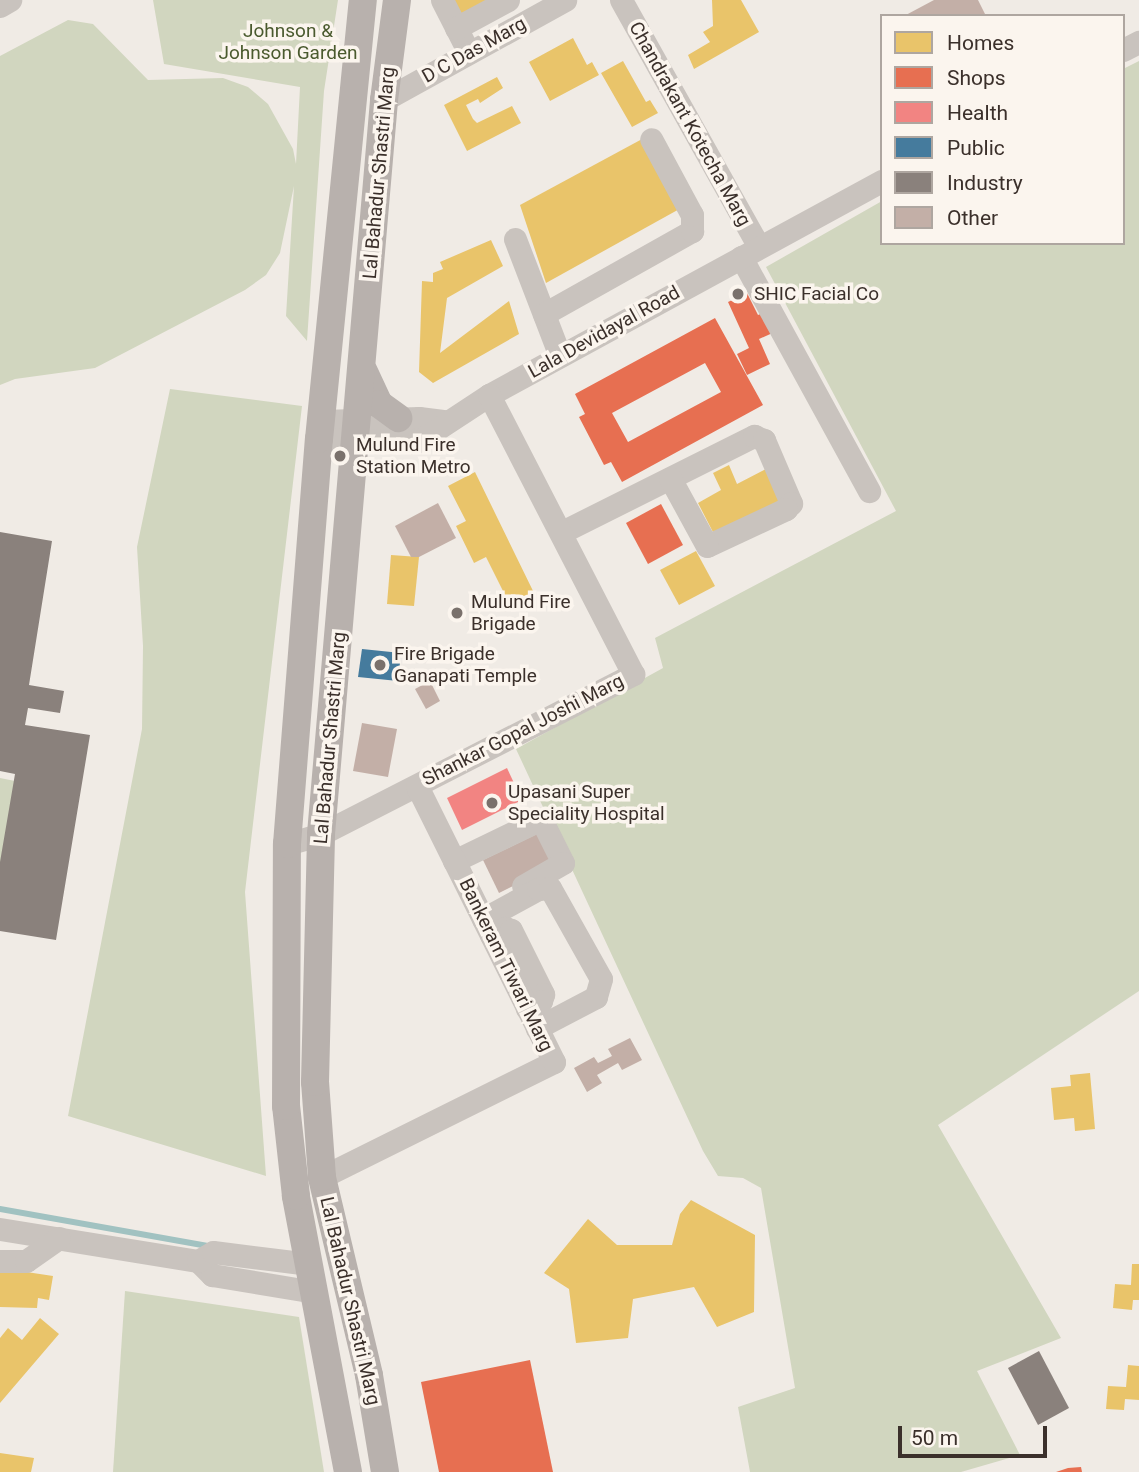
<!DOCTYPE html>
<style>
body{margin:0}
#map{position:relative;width:1139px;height:1472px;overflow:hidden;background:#f0ebe5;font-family:Roboto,sans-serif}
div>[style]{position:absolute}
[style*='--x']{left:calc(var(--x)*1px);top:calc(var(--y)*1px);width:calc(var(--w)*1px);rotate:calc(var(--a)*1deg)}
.green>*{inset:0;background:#d1d6bf}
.homes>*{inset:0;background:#e9c46a}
.shops>*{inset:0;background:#e76f51}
.health>*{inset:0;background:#f28482}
.public>*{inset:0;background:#457b9d}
.industry>*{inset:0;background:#8a817c}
.stream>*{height:6px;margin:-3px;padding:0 3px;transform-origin:3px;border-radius:3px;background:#a1c2c1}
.building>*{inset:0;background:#c3afa7}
.minor>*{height:23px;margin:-11.5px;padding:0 11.5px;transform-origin:11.5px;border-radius:11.5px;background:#c9c3be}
.major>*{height:28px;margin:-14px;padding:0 14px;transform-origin:14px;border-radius:14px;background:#b8b1ad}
.dots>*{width:19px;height:19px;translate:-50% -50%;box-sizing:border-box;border:4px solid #fbf5ee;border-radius:50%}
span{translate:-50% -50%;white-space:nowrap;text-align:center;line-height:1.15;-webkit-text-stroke:7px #fbf5ee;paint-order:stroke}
.park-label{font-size:19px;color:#4a5a2e}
.street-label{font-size:19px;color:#3b302b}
.poi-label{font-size:19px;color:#3b302b}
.left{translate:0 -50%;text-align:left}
.legend{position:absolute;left:880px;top:14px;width:245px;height:231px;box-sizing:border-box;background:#fbf5ee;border:2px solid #aea6a0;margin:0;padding:9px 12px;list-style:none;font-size:21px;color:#3b302b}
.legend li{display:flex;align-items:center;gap:14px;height:35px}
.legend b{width:35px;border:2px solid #aea6a0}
.scale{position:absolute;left:898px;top:1426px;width:149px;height:32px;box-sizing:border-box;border:4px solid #3b302b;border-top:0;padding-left:9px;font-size:21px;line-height:24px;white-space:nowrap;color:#3b302b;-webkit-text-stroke:5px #fbf5ee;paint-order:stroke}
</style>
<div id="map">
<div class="green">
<div style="clip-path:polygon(153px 0,338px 0,324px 91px,307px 341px,286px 316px,294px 186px,280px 253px,266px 275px,245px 290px,95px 368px,15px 379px,0 385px,0 56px,68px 20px,93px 24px,148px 80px,223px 78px,248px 87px,268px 104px,293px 149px,296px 164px,300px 87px,164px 64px)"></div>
<div style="clip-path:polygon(1139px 61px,1139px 991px,938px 1125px,1061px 1338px,977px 1371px,1020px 1455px,961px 1472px,750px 1472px,738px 1407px,795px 1388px,761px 1188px,743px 1178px,718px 1176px,703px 1151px,516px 749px,663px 668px,655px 638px,896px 511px,766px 267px,882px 201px,882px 243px,1123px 243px,1123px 69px)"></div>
<div style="clip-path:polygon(170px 389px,302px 406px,245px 892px,266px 1176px,68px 1116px,142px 729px,143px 646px,137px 547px)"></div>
<div style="clip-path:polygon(0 778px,20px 782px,0 866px)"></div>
<div style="clip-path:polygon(125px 1291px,299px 1317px,324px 1472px,113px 1472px)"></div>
</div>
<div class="homes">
<div style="clip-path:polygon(448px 0,501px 0,459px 21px)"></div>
<div style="clip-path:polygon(712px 0,741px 0,759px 32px,694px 69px,688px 55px,710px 42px,703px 32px,713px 26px)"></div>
<div style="clip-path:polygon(573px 38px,587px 65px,592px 62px,599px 75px,550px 101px,529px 62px)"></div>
<div style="clip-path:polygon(623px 61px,646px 102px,650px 100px,658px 113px,632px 127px,601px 73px)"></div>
<div style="clip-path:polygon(497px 77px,503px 88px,480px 103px,478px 99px,466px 105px,473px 119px,477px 123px,512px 106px,521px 123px,467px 151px,444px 105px)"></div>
<div style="clip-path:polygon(644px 138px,683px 207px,546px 283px,520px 205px)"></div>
<div style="clip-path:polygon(491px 240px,503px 266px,447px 298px,440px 353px,509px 301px,519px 334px,433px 383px,419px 372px,422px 281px,433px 282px,433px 273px,443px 269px,440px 262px)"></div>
<div style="clip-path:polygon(729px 465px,737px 484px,768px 468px,783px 499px,714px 534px,698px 503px,721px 490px,713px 473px)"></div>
<div style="clip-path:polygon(475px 472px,535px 595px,511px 607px,486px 557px,474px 563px,456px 526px,466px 521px,448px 486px)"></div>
<div style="clip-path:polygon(696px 551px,715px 586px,679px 605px,660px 570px)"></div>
<div style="clip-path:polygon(391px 555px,419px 557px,414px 606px,387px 604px)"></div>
<div style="clip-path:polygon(1090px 1073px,1095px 1129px,1075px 1131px,1074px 1118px,1054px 1120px,1051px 1088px,1071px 1086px,1070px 1075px)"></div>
<div style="clip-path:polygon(691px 1200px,755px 1235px,754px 1312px,717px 1327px,694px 1287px,633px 1299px,628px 1338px,576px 1343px,569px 1289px,544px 1273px,588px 1219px,617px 1245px,672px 1245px,680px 1214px)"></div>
<div style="clip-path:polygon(1132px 1264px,1139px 1264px,1139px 1300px,1133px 1300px,1132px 1310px,1113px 1308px,1115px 1284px,1131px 1285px)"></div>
<div style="clip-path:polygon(0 1268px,53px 1276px,49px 1300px,38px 1298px,37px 1308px,0 1307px)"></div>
<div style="clip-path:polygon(40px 1318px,59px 1334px,0 1403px,0 1338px,8px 1328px,22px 1340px)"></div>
<div style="clip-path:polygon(1128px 1365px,1139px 1366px,1139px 1400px,1125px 1399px,1124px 1410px,1106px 1409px,1108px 1386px,1126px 1387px)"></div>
<div style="clip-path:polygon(0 1453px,34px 1458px,31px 1472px,0 1472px)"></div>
</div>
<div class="shops">
<div style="clip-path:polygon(747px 293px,758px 315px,768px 311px,777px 331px,759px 339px,770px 364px,747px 375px,737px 354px,749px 348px,728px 302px)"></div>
<div style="clip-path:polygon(evenodd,715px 318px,763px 405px,622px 482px,611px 462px,604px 465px,579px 417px,585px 414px,575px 394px,715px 318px,705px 363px,721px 392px,628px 442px,612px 413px,705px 363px)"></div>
<div style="clip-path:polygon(661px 504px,683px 545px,648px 564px,626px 523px)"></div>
<div style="clip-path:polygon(530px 1360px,553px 1472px,439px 1472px,421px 1382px)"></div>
<div style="clip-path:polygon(1081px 1467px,1082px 1472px,1056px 1472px,1068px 1468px)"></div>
</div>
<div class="health">
<div style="clip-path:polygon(507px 768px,522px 800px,462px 830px,447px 798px)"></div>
</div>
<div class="public">
<div style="clip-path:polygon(362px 649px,401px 653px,398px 681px,358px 677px)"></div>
</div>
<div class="industry">
<div style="clip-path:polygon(0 532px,52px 541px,29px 685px,64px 691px,60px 713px,28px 708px,25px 725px,90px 735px,56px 940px,0 931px,0 862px,15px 774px,0 771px)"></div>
<div style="clip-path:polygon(1039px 1351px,1069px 1408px,1038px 1425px,1008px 1368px)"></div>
</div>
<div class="stream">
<div style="--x:0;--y:1209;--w:211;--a:10.1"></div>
</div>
<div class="building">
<div style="clip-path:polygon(934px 0,978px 0,986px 16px,904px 16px)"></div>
<div style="clip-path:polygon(438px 503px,456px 538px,419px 557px,411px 557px,395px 526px)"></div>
<div style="clip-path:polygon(430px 681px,440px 701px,426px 709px,415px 689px)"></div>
<div style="clip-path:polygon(362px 723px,397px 729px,388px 777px,353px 771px)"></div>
<div style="clip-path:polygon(543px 831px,560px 863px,499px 893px,483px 860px)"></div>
<div style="clip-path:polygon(630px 1038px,642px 1060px,622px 1070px,618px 1063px,597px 1075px,602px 1083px,587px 1092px,574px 1068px,594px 1057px,598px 1063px,612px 1056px,608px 1049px)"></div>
</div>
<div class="minor">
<div style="--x:442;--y:0;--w:59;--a:63"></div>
<div style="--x:621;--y:0;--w:283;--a:60.8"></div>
<div style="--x:0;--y:6;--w:12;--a:-31"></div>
<div style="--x:456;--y:28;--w:59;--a:-28.3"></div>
<div style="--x:1123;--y:50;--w:18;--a:-27"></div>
<div style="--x:384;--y:100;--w:207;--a:-28.9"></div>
<div style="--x:515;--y:239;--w:125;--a:69"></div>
<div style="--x:741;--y:257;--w:267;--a:61.3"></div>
<div style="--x:544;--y:314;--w:170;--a:-29.3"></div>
<div style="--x:692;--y:231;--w:16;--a:-90"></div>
<div style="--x:692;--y:215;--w:86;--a:-118.3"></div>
<div style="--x:322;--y:421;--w:97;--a:-1.8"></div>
<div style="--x:419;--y:418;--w:26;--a:7"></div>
<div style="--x:319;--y:439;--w:100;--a:1.1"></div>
<div style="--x:419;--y:441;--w:84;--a:-33.3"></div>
<div style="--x:489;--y:395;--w:447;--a:-28.6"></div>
<div style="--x:562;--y:532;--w:215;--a:-26.6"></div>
<div style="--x:754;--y:436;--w:11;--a:22"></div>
<div style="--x:764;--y:440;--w:69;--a:66.8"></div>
<div style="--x:791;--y:503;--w:8;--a:130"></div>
<div style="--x:786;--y:509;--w:87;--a:154.9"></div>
<div style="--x:707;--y:546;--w:77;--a:-118.6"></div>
<div style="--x:287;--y:844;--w:35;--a:-16"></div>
<div style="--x:321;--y:834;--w:351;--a:-27.1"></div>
<div style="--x:633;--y:674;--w:314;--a:-117.3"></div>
<div style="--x:454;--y:861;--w:97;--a:-25.8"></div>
<div style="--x:541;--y:819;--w:49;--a:63.4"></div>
<div style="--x:563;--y:863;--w:46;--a:150.1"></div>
<div style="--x:483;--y:919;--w:63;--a:-28.6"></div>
<div style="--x:538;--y:889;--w:12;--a:-5"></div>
<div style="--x:550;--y:888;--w:104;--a:60.7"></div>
<div style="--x:601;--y:979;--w:19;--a:106"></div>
<div style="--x:596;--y:997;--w:67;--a:152.3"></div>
<div style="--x:491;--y:935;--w:16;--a:-27"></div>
<div style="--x:505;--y:928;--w:6;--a:18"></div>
<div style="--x:511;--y:930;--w:72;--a:63.4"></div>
<div style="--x:543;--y:994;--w:7;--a:106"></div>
<div style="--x:541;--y:1001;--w:16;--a:153"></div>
<div style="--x:322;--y:1177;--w:259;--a:-26.4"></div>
<div style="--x:554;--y:1062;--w:308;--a:-116.4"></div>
<div style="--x:0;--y:1229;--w:201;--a:9.2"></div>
<div style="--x:198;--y:1261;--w:20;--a:45"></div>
<div style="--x:212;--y:1275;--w:104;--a:9.4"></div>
<div style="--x:0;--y:1261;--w:26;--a:0"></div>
<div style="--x:26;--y:1261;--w:40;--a:-34.9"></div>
<div style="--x:198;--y:1261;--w:17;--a:-31"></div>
<div style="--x:213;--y:1252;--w:97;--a:7.1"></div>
</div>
<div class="major">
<div style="--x:364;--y:372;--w:35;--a:65"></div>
<div style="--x:379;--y:404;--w:24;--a:36"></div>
<div style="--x:348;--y:1472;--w:281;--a:-100.7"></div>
<div style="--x:296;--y:1196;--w:91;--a:-96.3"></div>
<div style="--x:286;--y:1106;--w:262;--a:-89.8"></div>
<div style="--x:287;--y:844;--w:406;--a:-85.5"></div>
<div style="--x:319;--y:439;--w:441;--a:-84.3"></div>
<div style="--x:385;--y:1472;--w:98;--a:-99.4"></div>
<div style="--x:369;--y:1375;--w:204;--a:-103.4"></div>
<div style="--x:322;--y:1177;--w:95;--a:-94.2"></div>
<div style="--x:315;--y:1082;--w:248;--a:-88.6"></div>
<div style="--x:321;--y:834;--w:737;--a:-85.09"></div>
<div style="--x:384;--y:100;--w:101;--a:-82.6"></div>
</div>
<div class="dots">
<div style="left:738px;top:294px;background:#7a716c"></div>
<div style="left:340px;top:456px;background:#7a716c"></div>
<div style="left:457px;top:613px;background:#7a716c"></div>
<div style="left:380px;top:665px;background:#7a716c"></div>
<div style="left:492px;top:803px;background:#7a716c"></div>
</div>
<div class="park-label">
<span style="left:288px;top:42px">Johnson &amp;<br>Johnson Garden</span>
</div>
<div class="street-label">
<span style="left:474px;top:50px;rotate:-29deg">D C Das Marg</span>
<span style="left:690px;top:124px;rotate:61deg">Chandrakant Kotecha Marg</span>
<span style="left:379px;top:173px;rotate:-85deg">Lal Bahadur Shastri Marg</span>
<span style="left:604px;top:332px;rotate:-29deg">Lala Devidayal Road</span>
<span style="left:523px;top:730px;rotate:-27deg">Shankar Gopal Joshi Marg</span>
<span style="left:330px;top:738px;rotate:-85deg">Lal Bahadur Shastri Marg</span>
<span style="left:506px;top:965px;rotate:64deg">Bankeram Tiwari Marg</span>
<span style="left:350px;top:1301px;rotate:77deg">Lal Bahadur Shastri Marg</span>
</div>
<div class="poi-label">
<span class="left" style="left:754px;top:294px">SHIC Facial Co</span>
<span class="left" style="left:356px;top:456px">Mulund Fire<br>Station Metro</span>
<span class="left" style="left:471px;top:613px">Mulund Fire<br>Brigade</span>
<span class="left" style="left:394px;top:665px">Fire Brigade<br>Ganapati Temple</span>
<span class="left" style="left:508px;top:803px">Upasani Super<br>Speciality Hospital</span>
</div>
<ul class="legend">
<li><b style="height:19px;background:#e9c46a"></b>Homes</li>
<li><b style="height:19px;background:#e76f51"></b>Shops</li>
<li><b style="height:19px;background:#f28482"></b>Health</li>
<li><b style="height:19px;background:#457b9d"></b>Public</li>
<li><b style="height:19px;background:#8a817c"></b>Industry</li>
<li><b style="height:19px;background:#c3afa7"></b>Other</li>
</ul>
<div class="scale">50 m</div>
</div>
